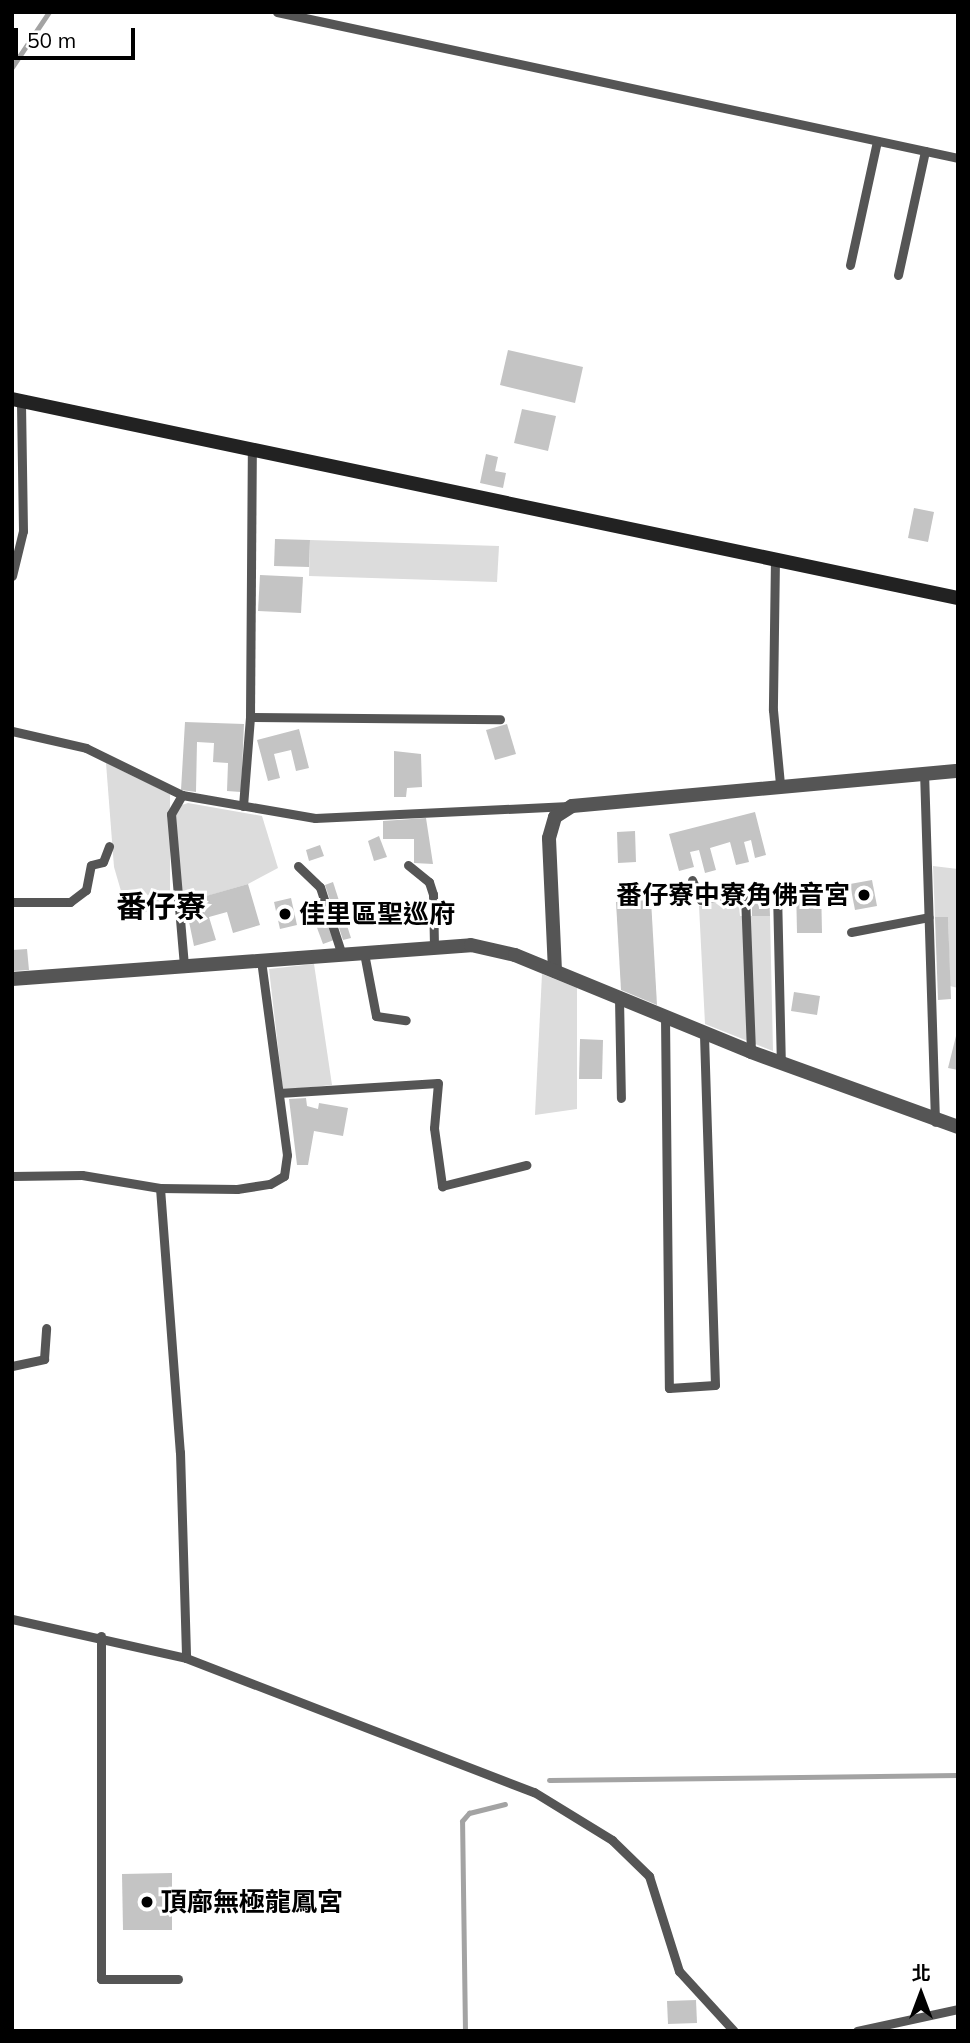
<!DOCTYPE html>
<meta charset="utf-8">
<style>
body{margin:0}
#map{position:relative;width:970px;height:2043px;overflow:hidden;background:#fff;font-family:Mulish,"Noto Sans TC",sans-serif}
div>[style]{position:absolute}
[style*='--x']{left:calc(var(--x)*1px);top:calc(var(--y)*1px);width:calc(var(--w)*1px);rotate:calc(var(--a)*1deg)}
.green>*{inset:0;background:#dcdcdc}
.stream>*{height:5px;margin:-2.5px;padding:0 2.5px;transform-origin:2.5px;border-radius:2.5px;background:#a3a3a3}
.building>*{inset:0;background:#c4c4c4}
.lane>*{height:9px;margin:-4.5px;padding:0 4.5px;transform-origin:4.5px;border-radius:4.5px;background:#555}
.street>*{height:14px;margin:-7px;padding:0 7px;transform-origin:7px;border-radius:7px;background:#555}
.secondary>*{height:14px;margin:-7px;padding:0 7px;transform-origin:7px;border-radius:7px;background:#222}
.dots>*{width:19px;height:19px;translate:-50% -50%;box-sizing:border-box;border:4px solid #fff;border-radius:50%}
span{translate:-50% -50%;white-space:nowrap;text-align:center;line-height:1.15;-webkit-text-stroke:6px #fff;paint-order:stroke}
.poi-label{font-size:26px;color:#000;font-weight:700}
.right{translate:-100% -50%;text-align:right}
.left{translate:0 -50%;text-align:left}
.quarter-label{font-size:30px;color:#000;font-weight:700}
.frame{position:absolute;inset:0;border:14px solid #000;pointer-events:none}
.north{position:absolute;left:886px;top:1959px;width:70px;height:70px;-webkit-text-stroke:5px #fff;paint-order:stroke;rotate:0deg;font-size:19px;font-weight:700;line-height:28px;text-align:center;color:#000}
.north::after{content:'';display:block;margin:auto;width:24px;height:32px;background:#000;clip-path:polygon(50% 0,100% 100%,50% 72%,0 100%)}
.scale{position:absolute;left:14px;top:28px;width:121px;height:32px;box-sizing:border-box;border:4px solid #000;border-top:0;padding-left:9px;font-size:21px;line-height:24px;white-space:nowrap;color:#000;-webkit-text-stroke:5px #fff;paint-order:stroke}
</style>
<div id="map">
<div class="green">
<div style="clip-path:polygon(310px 540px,499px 546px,497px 582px,309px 576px)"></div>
<div style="clip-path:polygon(106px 763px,170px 794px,170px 908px,128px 915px,114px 867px)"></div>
<div style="clip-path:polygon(188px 803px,262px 816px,278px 868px,248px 884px,183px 903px,175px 817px,179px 806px)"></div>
<div style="clip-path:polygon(933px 866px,958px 869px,958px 988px,950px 986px,948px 917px,935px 917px)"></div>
<div style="clip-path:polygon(738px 897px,740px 916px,770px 916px,773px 1051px,705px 1024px,699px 906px)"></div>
<div style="clip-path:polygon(314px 964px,332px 1085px,283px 1090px,269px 969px)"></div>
<div style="clip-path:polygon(542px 974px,577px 988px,577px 1109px,535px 1115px)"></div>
</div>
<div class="stream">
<div style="--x:12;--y:67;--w:66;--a:-56.1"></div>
<div style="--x:549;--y:1780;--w:409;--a:-0.7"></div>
<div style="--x:465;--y:2031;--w:210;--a:-90.8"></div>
<div style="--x:462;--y:1821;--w:11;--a:-49"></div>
<div style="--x:469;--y:1813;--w:37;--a:-14"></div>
</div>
<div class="building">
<div style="clip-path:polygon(508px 350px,583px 367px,575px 403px,500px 385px)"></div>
<div style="clip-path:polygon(522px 409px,556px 416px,548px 451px,514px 443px)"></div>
<div style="clip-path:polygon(486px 454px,498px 457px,495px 471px,506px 473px,503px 488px,480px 483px)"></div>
<div style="clip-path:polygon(914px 508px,934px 512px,928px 542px,908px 538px)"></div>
<div style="clip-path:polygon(275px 539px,310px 540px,309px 567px,274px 566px)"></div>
<div style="clip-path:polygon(260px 575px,303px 577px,301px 613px,258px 611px)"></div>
<div style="clip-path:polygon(185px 722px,244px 724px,241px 792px,227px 791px,228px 763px,213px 762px,214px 743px,197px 742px,196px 792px,181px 790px)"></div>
<div style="clip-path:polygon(507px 724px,516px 754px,495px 760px,486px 730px)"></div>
<div style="clip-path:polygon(299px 729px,309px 768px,296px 771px,291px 750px,274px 754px,280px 778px,268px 781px,257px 740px)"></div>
<div style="clip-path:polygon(394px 751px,421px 754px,422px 787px,407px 788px,406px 797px,394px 797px)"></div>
<div style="clip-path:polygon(755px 812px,766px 855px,755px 858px,751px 840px,744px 842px,749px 862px,736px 865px,730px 842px,710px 848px,716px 870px,705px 873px,699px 850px,690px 852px,694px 867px,679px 871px,669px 834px)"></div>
<div style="clip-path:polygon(426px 818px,433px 864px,414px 863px,414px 839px,383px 839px,383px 821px)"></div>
<div style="clip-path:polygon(635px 831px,636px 862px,618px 863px,617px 832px)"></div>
<div style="clip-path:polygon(379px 836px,387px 857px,374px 861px,368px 841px)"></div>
<div style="clip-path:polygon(320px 845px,324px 856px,309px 861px,306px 850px)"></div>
<div style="clip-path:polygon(872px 880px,877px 906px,855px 910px,850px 884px)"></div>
<div style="clip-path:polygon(333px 882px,351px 938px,343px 940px,325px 885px)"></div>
<div style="clip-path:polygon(248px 884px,260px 925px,233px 933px,227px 912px,209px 917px,216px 940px,194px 946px,185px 902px)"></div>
<div style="clip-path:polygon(796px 884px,821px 884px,822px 933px,797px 933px)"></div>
<div style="clip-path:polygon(769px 890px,770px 916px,752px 916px,752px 894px)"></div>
<div style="clip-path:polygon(291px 898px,297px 925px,280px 929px,274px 902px)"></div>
<div style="clip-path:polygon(651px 900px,657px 1005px,621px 990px,616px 902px)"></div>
<div style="clip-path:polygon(321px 902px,334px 940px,323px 944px,309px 906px)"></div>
<div style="clip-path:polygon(935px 917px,948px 917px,951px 999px,938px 1000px)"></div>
<div style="clip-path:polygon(27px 949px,29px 970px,14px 971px,12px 950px)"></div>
<div style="clip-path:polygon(794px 992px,820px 996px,817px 1015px,791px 1011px)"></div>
<div style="clip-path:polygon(957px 1032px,958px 1032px,958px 1070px,948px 1068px)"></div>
<div style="clip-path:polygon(580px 1039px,603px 1040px,602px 1079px,579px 1079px)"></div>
<div style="clip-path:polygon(306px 1098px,307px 1106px,318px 1109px,319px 1103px,348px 1108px,343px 1136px,314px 1131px,308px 1165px,297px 1165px,289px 1099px)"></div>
<div style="clip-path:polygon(172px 1873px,172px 1930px,123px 1930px,122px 1874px)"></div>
<div style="clip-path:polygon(696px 2000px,697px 2023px,668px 2024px,667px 2001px)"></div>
</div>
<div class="lane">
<div style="--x:277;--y:12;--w:696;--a:12.1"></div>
<div style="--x:850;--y:265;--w:127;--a:-77.7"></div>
<div style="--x:898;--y:275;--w:127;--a:-77.7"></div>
<div style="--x:775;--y:558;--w:152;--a:90.8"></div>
<div style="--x:773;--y:710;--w:74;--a:84.6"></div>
<div style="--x:12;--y:576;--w:46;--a:-76.3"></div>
<div style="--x:23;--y:531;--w:130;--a:-90.9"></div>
<div style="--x:250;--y:717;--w:250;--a:0.5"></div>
<div style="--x:12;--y:731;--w:76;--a:12.9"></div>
<div style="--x:86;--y:748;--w:107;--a:26.1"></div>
<div style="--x:182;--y:795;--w:135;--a:9.8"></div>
<div style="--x:315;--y:818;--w:254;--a:-2.7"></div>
<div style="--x:924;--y:771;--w:351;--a:88.2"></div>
<div style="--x:182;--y:795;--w:22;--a:120"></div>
<div style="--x:171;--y:814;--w:154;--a:85.1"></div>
<div style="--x:243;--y:806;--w:89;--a:-85.5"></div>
<div style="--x:250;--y:717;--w:267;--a:-89.6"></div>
<div style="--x:408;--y:865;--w:27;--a:39"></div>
<div style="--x:429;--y:882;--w:13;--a:72"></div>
<div style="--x:433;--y:894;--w:54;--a:88.9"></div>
<div style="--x:298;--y:866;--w:30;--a:44"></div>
<div style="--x:320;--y:887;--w:71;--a:72.1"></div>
<div style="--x:692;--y:880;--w:22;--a:66"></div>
<div style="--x:701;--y:900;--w:39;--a:-12"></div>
<div style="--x:739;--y:892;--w:7;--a:27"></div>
<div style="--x:745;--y:895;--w:157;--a:87.8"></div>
<div style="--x:777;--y:892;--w:171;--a:88.7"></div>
<div style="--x:12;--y:902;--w:58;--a:0"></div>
<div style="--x:70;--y:902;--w:20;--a:-37"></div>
<div style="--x:86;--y:890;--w:25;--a:-79"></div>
<div style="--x:91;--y:865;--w:12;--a:-14"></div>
<div style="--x:103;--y:862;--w:17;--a:-69"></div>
<div style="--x:851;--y:932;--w:79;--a:-10.9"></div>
<div style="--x:364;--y:953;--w:64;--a:79.2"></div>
<div style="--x:376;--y:1016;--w:30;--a:8"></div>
<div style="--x:619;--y:998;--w:100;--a:88.9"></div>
<div style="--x:665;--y:1017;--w:371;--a:89.4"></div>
<div style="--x:669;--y:1388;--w:46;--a:-3.7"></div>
<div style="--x:715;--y:1385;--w:352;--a:-91.8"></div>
<div style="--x:279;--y:1093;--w:159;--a:-3.6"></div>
<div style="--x:438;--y:1083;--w:45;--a:95.1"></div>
<div style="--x:434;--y:1128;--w:59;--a:82.1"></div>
<div style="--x:442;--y:1186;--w:87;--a:-14"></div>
<div style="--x:12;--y:1176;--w:70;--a:-0.8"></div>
<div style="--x:82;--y:1175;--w:79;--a:9.5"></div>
<div style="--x:160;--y:1188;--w:77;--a:0.7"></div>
<div style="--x:237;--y:1189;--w:33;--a:-9"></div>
<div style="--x:270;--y:1184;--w:16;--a:-30"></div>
<div style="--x:284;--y:1176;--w:21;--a:-82"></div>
<div style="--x:287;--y:1155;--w:196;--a:-97.6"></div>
<div style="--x:160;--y:1188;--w:265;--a:85.7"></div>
<div style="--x:180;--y:1452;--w:206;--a:88.3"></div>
<div style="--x:12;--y:1366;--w:33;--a:-12"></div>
<div style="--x:44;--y:1359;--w:31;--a:-86"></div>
<div style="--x:12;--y:1619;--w:178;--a:12.6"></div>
<div style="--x:186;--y:1658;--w:373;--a:21.1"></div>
<div style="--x:534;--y:1792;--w:92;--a:31.6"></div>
<div style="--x:612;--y:1840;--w:52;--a:44.2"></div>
<div style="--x:649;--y:1876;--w:100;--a:72.5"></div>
<div style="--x:679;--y:1971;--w:81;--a:47.5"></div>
<div style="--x:101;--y:1636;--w:343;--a:90"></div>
<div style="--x:101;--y:1979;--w:77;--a:0"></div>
<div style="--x:857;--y:2031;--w:103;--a:-12.3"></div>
</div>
<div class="street">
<div style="--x:555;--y:971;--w:133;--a:-92.6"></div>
<div style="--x:549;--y:838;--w:22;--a:-74"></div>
<div style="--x:555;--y:817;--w:20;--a:-33"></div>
<div style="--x:572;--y:806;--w:388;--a:-5.2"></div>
<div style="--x:12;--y:979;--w:460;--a:-4.2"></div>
<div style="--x:471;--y:945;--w:45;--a:12.8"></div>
<div style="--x:515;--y:955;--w:255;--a:22.3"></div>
<div style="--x:751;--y:1052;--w:220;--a:19.9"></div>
</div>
<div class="secondary">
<div style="--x:12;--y:399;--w:967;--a:11.88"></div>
</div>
<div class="dots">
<div style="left:864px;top:895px;background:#000"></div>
<div style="left:285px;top:914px;background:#000"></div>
<div style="left:147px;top:1902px;background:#000"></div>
</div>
<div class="poi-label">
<span class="right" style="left:850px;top:895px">番仔寮中寮角佛音宮</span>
<span class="left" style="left:299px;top:914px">佳里區聖巡府</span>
<span class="left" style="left:161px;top:1902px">頂廍無極龍鳳宮</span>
</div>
<div class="quarter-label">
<span style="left:161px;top:906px">番仔寮</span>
</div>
<div class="frame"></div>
<div class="north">北</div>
<div class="scale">50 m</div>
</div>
